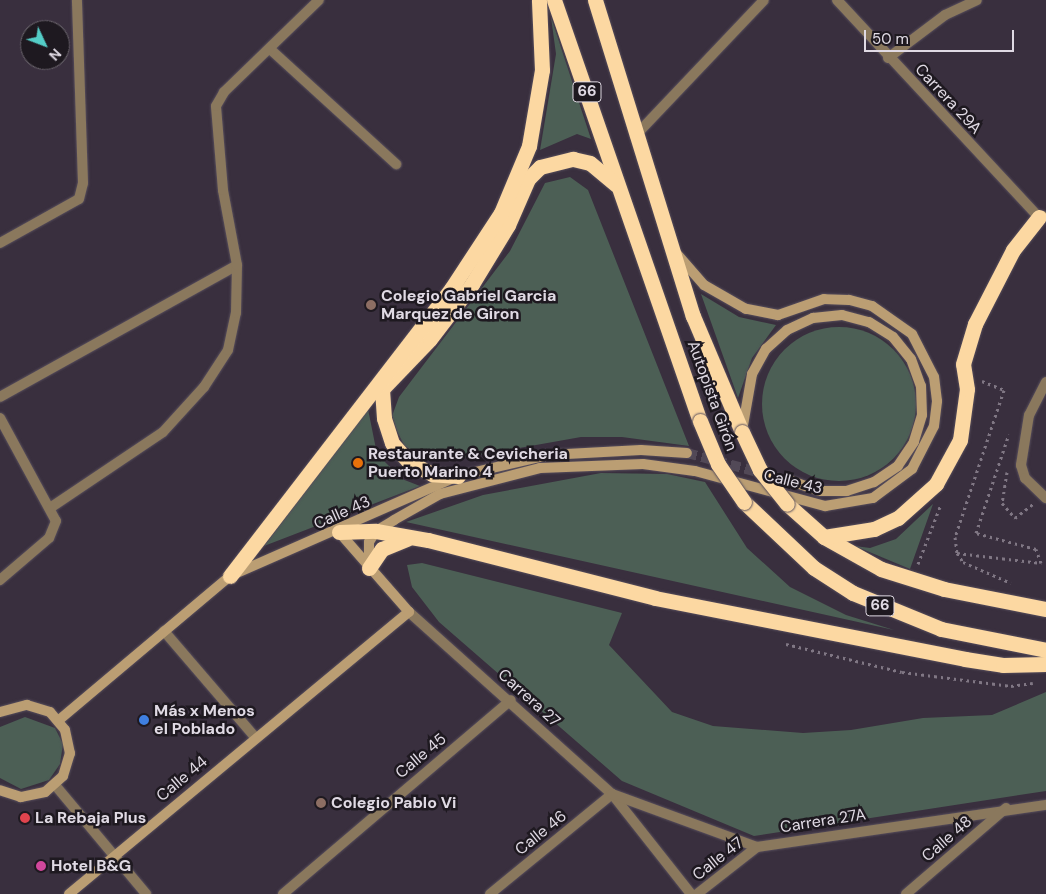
<!DOCTYPE html>
<meta charset="utf-8">
<style>
body{margin:0}
#map{position:relative;width:1046px;height:894px;overflow:hidden;background:#392f3e;font-family:"DM Sans",sans-serif}
div>[style]{position:absolute}
[style*='--x']{left:calc(var(--x)*1px);top:calc(var(--y)*1px);width:calc(var(--w)*1px);rotate:calc(var(--a)*1deg)}
.green>*{inset:0;background:#4c5f55}
.round{border-radius:50%}
.secondary-tunnel>*{height:10px;margin-top:-5px;transform-origin:0;background:repeating-linear-gradient(90deg,#524957 0 10px,transparent 0 15px)}
.path>*{height:3px;margin-top:-1.5px;transform-origin:0;background:repeating-linear-gradient(90deg,#807784 0 2.5px,transparent 0 6.5px)}
.roads{filter:drop-shadow(0 0 1px #574e5c) drop-shadow(0 0 1px #574e5c)}
.street>*{height:10px;margin:-5px;padding:0 5px;transform-origin:5px;border-radius:5px;background:#8a785d}
.secondary>*{height:10px;margin:-5px;padding:0 5px;transform-origin:5px;border-radius:5px;background:#bb9e73}
.highway>*{height:15px;margin:-7.5px;padding:0 7.5px;transform-origin:7.5px;border-radius:7.5px;background:#fcd8a2}
.bridges{filter:drop-shadow(0 0 1px #574e5c) drop-shadow(0 0 1px #574e5c)}
.highway-bridge>*{height:15px;margin:-7.5px;padding:0 7.5px;transform-origin:7.5px;border-radius:7.5px;background:#fcd8a2}
.dots>*{width:14px;height:14px;translate:-50% -50%;box-sizing:border-box;border:2px solid #1e1920;border-radius:50%}
span{translate:-50% -50%;white-space:nowrap;text-align:center;line-height:1.15;-webkit-text-stroke:5px #1e1920;paint-order:stroke}
.shield-label span{padding:1px 4px;background:#1e1920;border:1px solid;border-radius:4px;-webkit-text-stroke-width:0}
.shield-label{font-size:15px;color:#e0dae4;font-weight:700}
.street-label{font-size:16px;color:#e0dae4}
.poi-label{font-size:16px;color:#e0dae4;font-weight:700}
.left{translate:0 -50%;text-align:left}
.north{position:absolute;left:20px;top:20px;width:50px;height:50px;box-sizing:border-box;background:#1e1920;border:1px solid #6c666e;border-radius:50%;rotate:133deg;font-size:14px;font-weight:700;line-height:20px;text-align:center;color:#e0dae4}
.north::after{content:'';display:block;margin:auto;width:18px;height:22px;background:#54cdc7;clip-path:polygon(50% 0,100% 100%,50% 72%,0 100%)}
.scale{position:absolute;left:864px;top:30px;width:150px;height:22px;box-sizing:border-box;border:2px solid #e0dae4;border-top:0;padding-left:6px;font-size:15px;line-height:18px;white-space:nowrap;color:#e0dae4;-webkit-text-stroke:4px #1e1920;paint-order:stroke}
</style>
<div id="map">
<div class="green">
<div style="clip-path:polygon(551px 17px,591px 139px,577px 134px,540px 150px,556px 54px)"></div>
<div style="clip-path:polygon(570px 177px,588px 190px,689px 446px,622px 437px,581px 437px,445px 461px,421px 458px,404px 445px,397px 431px,392px 416px,399px 397px,510px 251px,545px 183px)"></div>
<div style="clip-path:polygon(701px 294px,739px 317px,776px 325px,752px 358px,738px 398px)"></div>
<div class="round" style="left:762px;top:327px;width:154px;height:154px"></div>
<div style="clip-path:polygon(368px 409px,377px 454px,402px 479px,420px 486px,264px 546px)"></div>
<div style="clip-path:polygon(601px 473px,667px 474px,705px 482px,747px 548px,790px 587px,846px 615px,894px 630px,406px 522px,483px 495px)"></div>
<div style="clip-path:polygon(933px 504px,910px 569px,855px 546px,870px 548px,896px 539px)"></div>
<div style="clip-path:polygon(422px 563px,622px 613px,609px 645px,672px 712px,713px 726px,803px 733px,851px 730px,923px 718px,992px 715px,1046px 692px,1046px 791px,754px 836px,622px 781px,439px 622px,412px 587px,407px 565px)"></div>
<div style="clip-path:polygon(25px 717px,55px 728px,63px 744px,60px 764px,49px 780px,21px 789px,0 778px,0 727px)"></div>
</div>
<div class="secondary-tunnel">
<div style="--x:687;--y:453;--w:108;--a:15.1"></div>
</div>
<div class="path">
<div style="--x:982;--y:381;--w:24;--a:22"></div>
<div style="--x:1004;--y:390;--w:155;--a:108.4"></div>
<div style="--x:955;--y:537;--w:16;--a:83"></div>
<div style="--x:957;--y:553;--w:85;--a:6.8"></div>
<div style="--x:1041;--y:563;--w:15;--a:-110"></div>
<div style="--x:1036;--y:549;--w:62;--a:-165.1"></div>
<div style="--x:976;--y:533;--w:104;--a:-71.6"></div>
<div style="--x:1007;--y:472;--w:31;--a:99"></div>
<div style="--x:1002;--y:503;--w:20;--a:49"></div>
<div style="--x:1015;--y:518;--w:23;--a:-38"></div>
<div style="--x:957;--y:553;--w:11;--a:56"></div>
<div style="--x:963;--y:562;--w:52;--a:23.6"></div>
<div style="--x:918;--y:564;--w:64;--a:-69"></div>
<div style="--x:786;--y:644;--w:119;--a:13.6"></div>
<div style="--x:902;--y:672;--w:110;--a:7.3"></div>
<div style="--x:1011;--y:686;--w:22;--a:-8"></div>
</div>
<div class="roads">
<div class="street">
<div style="--x:837;--y:0;--w:296;--a:47.1"></div>
<div style="--x:1039;--y:217;--w:4;--a:-14"></div>
<div style="--x:270;--y:49;--w:171;--a:42.4"></div>
<div style="--x:888;--y:58;--w:71;--a:-37"></div>
<div style="--x:945;--y:15;--w:35;--a:-25"></div>
<div style="--x:635;--y:136;--w:187;--a:-46.5"></div>
<div style="--x:0;--y:243;--w:90;--a:-29.1"></div>
<div style="--x:79;--y:199;--w:16;--a:-76"></div>
<div style="--x:83;--y:183;--w:183;--a:-91.9"></div>
<div style="--x:1046;--y:382;--w:37;--a:117"></div>
<div style="--x:1029;--y:415;--w:51;--a:99.1"></div>
<div style="--x:1021;--y:465;--w:14;--a:73"></div>
<div style="--x:1025;--y:478;--w:29;--a:44"></div>
<div style="--x:0;--y:397;--w:271;--a:-29.1"></div>
<div style="--x:0;--y:418;--w:117;--a:61.5"></div>
<div style="--x:56;--y:521;--w:18;--a:112"></div>
<div style="--x:49;--y:538;--w:65;--a:139.4"></div>
<div style="--x:50;--y:508;--w:136;--a:-33.9"></div>
<div style="--x:163;--y:432;--w:61;--a:-47.7"></div>
<div style="--x:204;--y:387;--w:44;--a:-57"></div>
<div style="--x:228;--y:350;--w:38;--a:-78"></div>
<div style="--x:236;--y:313;--w:48;--a:-88.8"></div>
<div style="--x:237;--y:265;--w:76;--a:-100.6"></div>
<div style="--x:223;--y:190;--w:84;--a:-94.8"></div>
<div style="--x:216;--y:106;--w:16;--a:-60"></div>
<div style="--x:224;--y:92;--w:132;--a:-44.1"></div>
<div style="--x:409;--y:612;--w:273;--a:41.9"></div>
<div style="--x:612;--y:794;--w:127;--a:51.7"></div>
<div style="--x:164;--y:631;--w:140;--a:49.4"></div>
<div style="--x:55;--y:785;--w:142;--a:50.1"></div>
<div style="--x:283;--y:894;--w:299;--a:-40.4"></div>
<div style="--x:490;--y:894;--w:158;--a:-39.3"></div>
<div style="--x:612;--y:794;--w:154;--a:20.1"></div>
<div style="--x:757;--y:847;--w:292;--a:-8.3"></div>
<div style="--x:697;--y:894;--w:76;--a:-38.1"></div>
<div style="--x:906;--y:894;--w:132;--a:-40.7"></div>
</div>
<div class="secondary">
<div style="--x:742;--y:431;--w:58;--a:-80"></div>
<div style="--x:752;--y:374;--w:29;--a:-61"></div>
<div style="--x:766;--y:349;--w:28;--a:-42"></div>
<div style="--x:787;--y:330;--w:29;--a:-25"></div>
<div style="--x:813;--y:318;--w:29;--a:-6"></div>
<div style="--x:842;--y:315;--w:28;--a:15"></div>
<div style="--x:869;--y:322;--w:28;--a:32"></div>
<div style="--x:893;--y:337;--w:28;--a:51"></div>
<div style="--x:911;--y:359;--w:29;--a:70"></div>
<div style="--x:921;--y:386;--w:29;--a:88"></div>
<div style="--x:922;--y:415;--w:28;--a:107"></div>
<div style="--x:914;--y:442;--w:29;--a:124"></div>
<div style="--x:898;--y:466;--w:29;--a:146"></div>
<div style="--x:874;--y:482;--w:28;--a:162"></div>
<div style="--x:847;--y:491;--w:28;--a:180"></div>
<div style="--x:819;--y:491;--w:30;--a:-160"></div>
<div style="--x:369;--y:568;--w:26;--a:-90"></div>
<div style="--x:369;--y:542;--w:13;--a:-58"></div>
<div style="--x:376;--y:531;--w:21;--a:-31"></div>
<div style="--x:394;--y:520;--w:53;--a:-29.5"></div>
<div style="--x:440;--y:494;--w:103;--a:-14.6"></div>
<div style="--x:540;--y:468;--w:103;--a:-2.2"></div>
<div style="--x:643;--y:464;--w:52;--a:7.7"></div>
<div style="--x:695;--y:471;--w:135;--a:15.1"></div>
<div style="--x:825;--y:506;--w:49;--a:-9.5"></div>
<div style="--x:873;--y:498;--w:49;--a:-36.6"></div>
<div style="--x:912;--y:469;--w:48;--a:-62.9"></div>
<div style="--x:934;--y:426;--w:25;--a:-83"></div>
<div style="--x:937;--y:401;--w:24;--a:-97"></div>
<div style="--x:934;--y:377;--w:48;--a:-117.1"></div>
<div style="--x:912;--y:334;--w:49;--a:-145"></div>
<div style="--x:872;--y:306;--w:24;--a:-165"></div>
<div style="--x:849;--y:300;--w:25;--a:-178"></div>
<div style="--x:824;--y:299;--w:49;--a:160.8"></div>
<div style="--x:778;--y:315;--w:33;--a:-169"></div>
<div style="--x:746;--y:309;--w:48;--a:-150.3"></div>
<div style="--x:704;--y:285;--w:41;--a:-131.1"></div>
<div style="--x:0;--y:712;--w:28;--a:-15"></div>
<div style="--x:27;--y:705;--w:24;--a:17"></div>
<div style="--x:50;--y:712;--w:23;--a:50"></div>
<div style="--x:65;--y:730;--w:24;--a:78"></div>
<div style="--x:70;--y:753;--w:24;--a:107"></div>
<div style="--x:63;--y:776;--w:24;--a:138"></div>
<div style="--x:45;--y:792;--w:25;--a:168"></div>
<div style="--x:21;--y:797;--w:22;--a:-162"></div>
<div style="--x:59;--y:720;--w:224;--a:-40.1"></div>
<div style="--x:230;--y:576;--w:249;--a:-23.7"></div>
<div style="--x:458;--y:476;--w:92;--a:-13.1"></div>
<div style="--x:548;--y:455;--w:93;--a:-3.1"></div>
<div style="--x:641;--y:450;--w:46;--a:3.7"></div>
<div style="--x:69;--y:894;--w:442;--a:-39.7"></div>
<div style="--x:409;--y:612;--w:106;--a:-131.2"></div>
</div>
<div class="highway">
<div style="--x:554;--y:0;--w:446;--a:70.9"></div>
<div style="--x:595;--y:0;--w:331;--a:72.8"></div>
<div style="--x:693;--y:316;--w:126;--a:67.1"></div>
<div style="--x:458;--y:476;--w:26;--a:-176"></div>
<div style="--x:432;--y:474;--w:26;--a:-152"></div>
<div style="--x:409;--y:462;--w:25;--a:-132"></div>
<div style="--x:392;--y:443;--w:26;--a:-108"></div>
<div style="--x:384;--y:418;--w:29;--a:-94"></div>
<div style="--x:382;--y:389;--w:69;--a:-46.2"></div>
<div style="--x:430;--y:339;--w:69;--a:-52.6"></div>
<div style="--x:472;--y:284;--w:69;--a:-58.6"></div>
<div style="--x:508;--y:225;--w:50;--a:-66.5"></div>
<div style="--x:528;--y:179;--w:17;--a:-45"></div>
<div style="--x:540;--y:167;--w:34;--a:-14"></div>
<div style="--x:573;--y:159;--w:17;--a:13"></div>
<div style="--x:590;--y:163;--w:34;--a:40"></div>
<div style="--x:744;--y:502;--w:96;--a:43.3"></div>
<div style="--x:814;--y:568;--w:46;--a:32.7"></div>
<div style="--x:853;--y:593;--w:95;--a:22.2"></div>
<div style="--x:941;--y:629;--w:107;--a:11.3"></div>
<div style="--x:787;--y:504;--w:50;--a:41.7"></div>
<div style="--x:824;--y:537;--w:65;--a:29.3"></div>
<div style="--x:881;--y:569;--w:66;--a:17.6"></div>
<div style="--x:944;--y:589;--w:104;--a:11.1"></div>
<div style="--x:339;--y:532;--w:37;--a:-2"></div>
<div style="--x:376;--y:531;--w:53;--a:9.8"></div>
<div style="--x:428;--y:540;--w:234;--a:14.3"></div>
<div style="--x:655;--y:598;--w:316;--a:11.1"></div>
<div style="--x:965;--y:659;--w:38;--a:9"></div>
<div style="--x:1003;--y:665;--w:43;--a:-1.3"></div>
<div style="--x:824;--y:537;--w:51;--a:-9.1"></div>
<div style="--x:874;--y:529;--w:26;--a:-25"></div>
<div style="--x:898;--y:518;--w:51;--a:-41.8"></div>
<div style="--x:936;--y:484;--w:50;--a:-61.4"></div>
<div style="--x:960;--y:440;--w:51;--a:-82.2"></div>
<div style="--x:967;--y:389;--w:25;--a:-99"></div>
<div style="--x:963;--y:364;--w:42;--a:-73.3"></div>
<div style="--x:975;--y:324;--w:83;--a:-62.8"></div>
<div style="--x:1013;--y:250;--w:42;--a:-51.8"></div>
<div style="--x:369;--y:568;--w:23;--a:-56"></div>
<div style="--x:382;--y:549;--w:27;--a:-22"></div>
<div style="--x:230;--y:576;--w:362;--a:-52.4"></div>
<div style="--x:451;--y:289;--w:91;--a:-56.7"></div>
<div style="--x:501;--y:213;--w:73;--a:-67.3"></div>
<div style="--x:529;--y:146;--w:77;--a:-80.3"></div>
<div style="--x:542;--y:70;--w:70;--a:-92.5"></div>
</div>
</div>
<div class="bridges">
<div class="highway-bridge">
<div style="--x:700;--y:421;--w:47;--a:67.3"></div>
<div style="--x:718;--y:464;--w:46;--a:55.6"></div>
<div style="--x:742;--y:432;--w:42;--a:64.7"></div>
<div style="--x:760;--y:470;--w:43;--a:51.5"></div>
</div>
</div>
<div class="dots">
<div style="left:371px;top:305px;background:#8d6e63"></div>
<div style="left:358px;top:463px;background:#e8710a"></div>
<div style="left:144px;top:720px;background:#3f7fe0"></div>
<div style="left:321px;top:803px;background:#8d6e63"></div>
<div style="left:25px;top:818px;background:#e0444e"></div>
<div style="left:41px;top:866px;background:#d1479c"></div>
</div>
<div class="shield-label">
<span style="left:587px;top:92px">66</span>
<span style="left:880px;top:606px">66</span>
</div>
<div class="street-label">
<span style="left:948px;top:99px;rotate:47deg">Carrera 29A</span>
<span style="left:712px;top:396px;rotate:70deg">Autopista Girón</span>
<span style="left:793px;top:482px;rotate:14deg">Calle 43</span>
<span style="left:342px;top:513px;rotate:-24deg">Calle 43</span>
<span style="left:529px;top:698px;rotate:42deg">Carrera 27</span>
<span style="left:421px;top:756px;rotate:-40deg">Calle 45</span>
<span style="left:182px;top:779px;rotate:-40deg">Calle 44</span>
<span style="left:823px;top:821px;rotate:-9deg">Carrera 27A</span>
<span style="left:541px;top:833px;rotate:-39deg">Calle 46</span>
<span style="left:947px;top:839px;rotate:-41deg">Calle 48</span>
<span style="left:718px;top:859px;rotate:-38deg">Calle 47</span>
</div>
<div class="poi-label">
<span class="left" style="left:381px;top:305px">Colegio Gabriel Garcia<br>Marquez de Giron</span>
<span class="left" style="left:368px;top:463px">Restaurante &amp; Cevicheria<br>Puerto Marino 4</span>
<span class="left" style="left:154px;top:720px">Más x Menos<br>el Poblado</span>
<span class="left" style="left:331px;top:803px">Colegio Pablo Vi</span>
<span class="left" style="left:35px;top:818px">La Rebaja Plus</span>
<span class="left" style="left:51px;top:866px">Hotel B&amp;G</span>
</div>
<div class="north">N</div>
<div class="scale">50 m</div>
</div>
